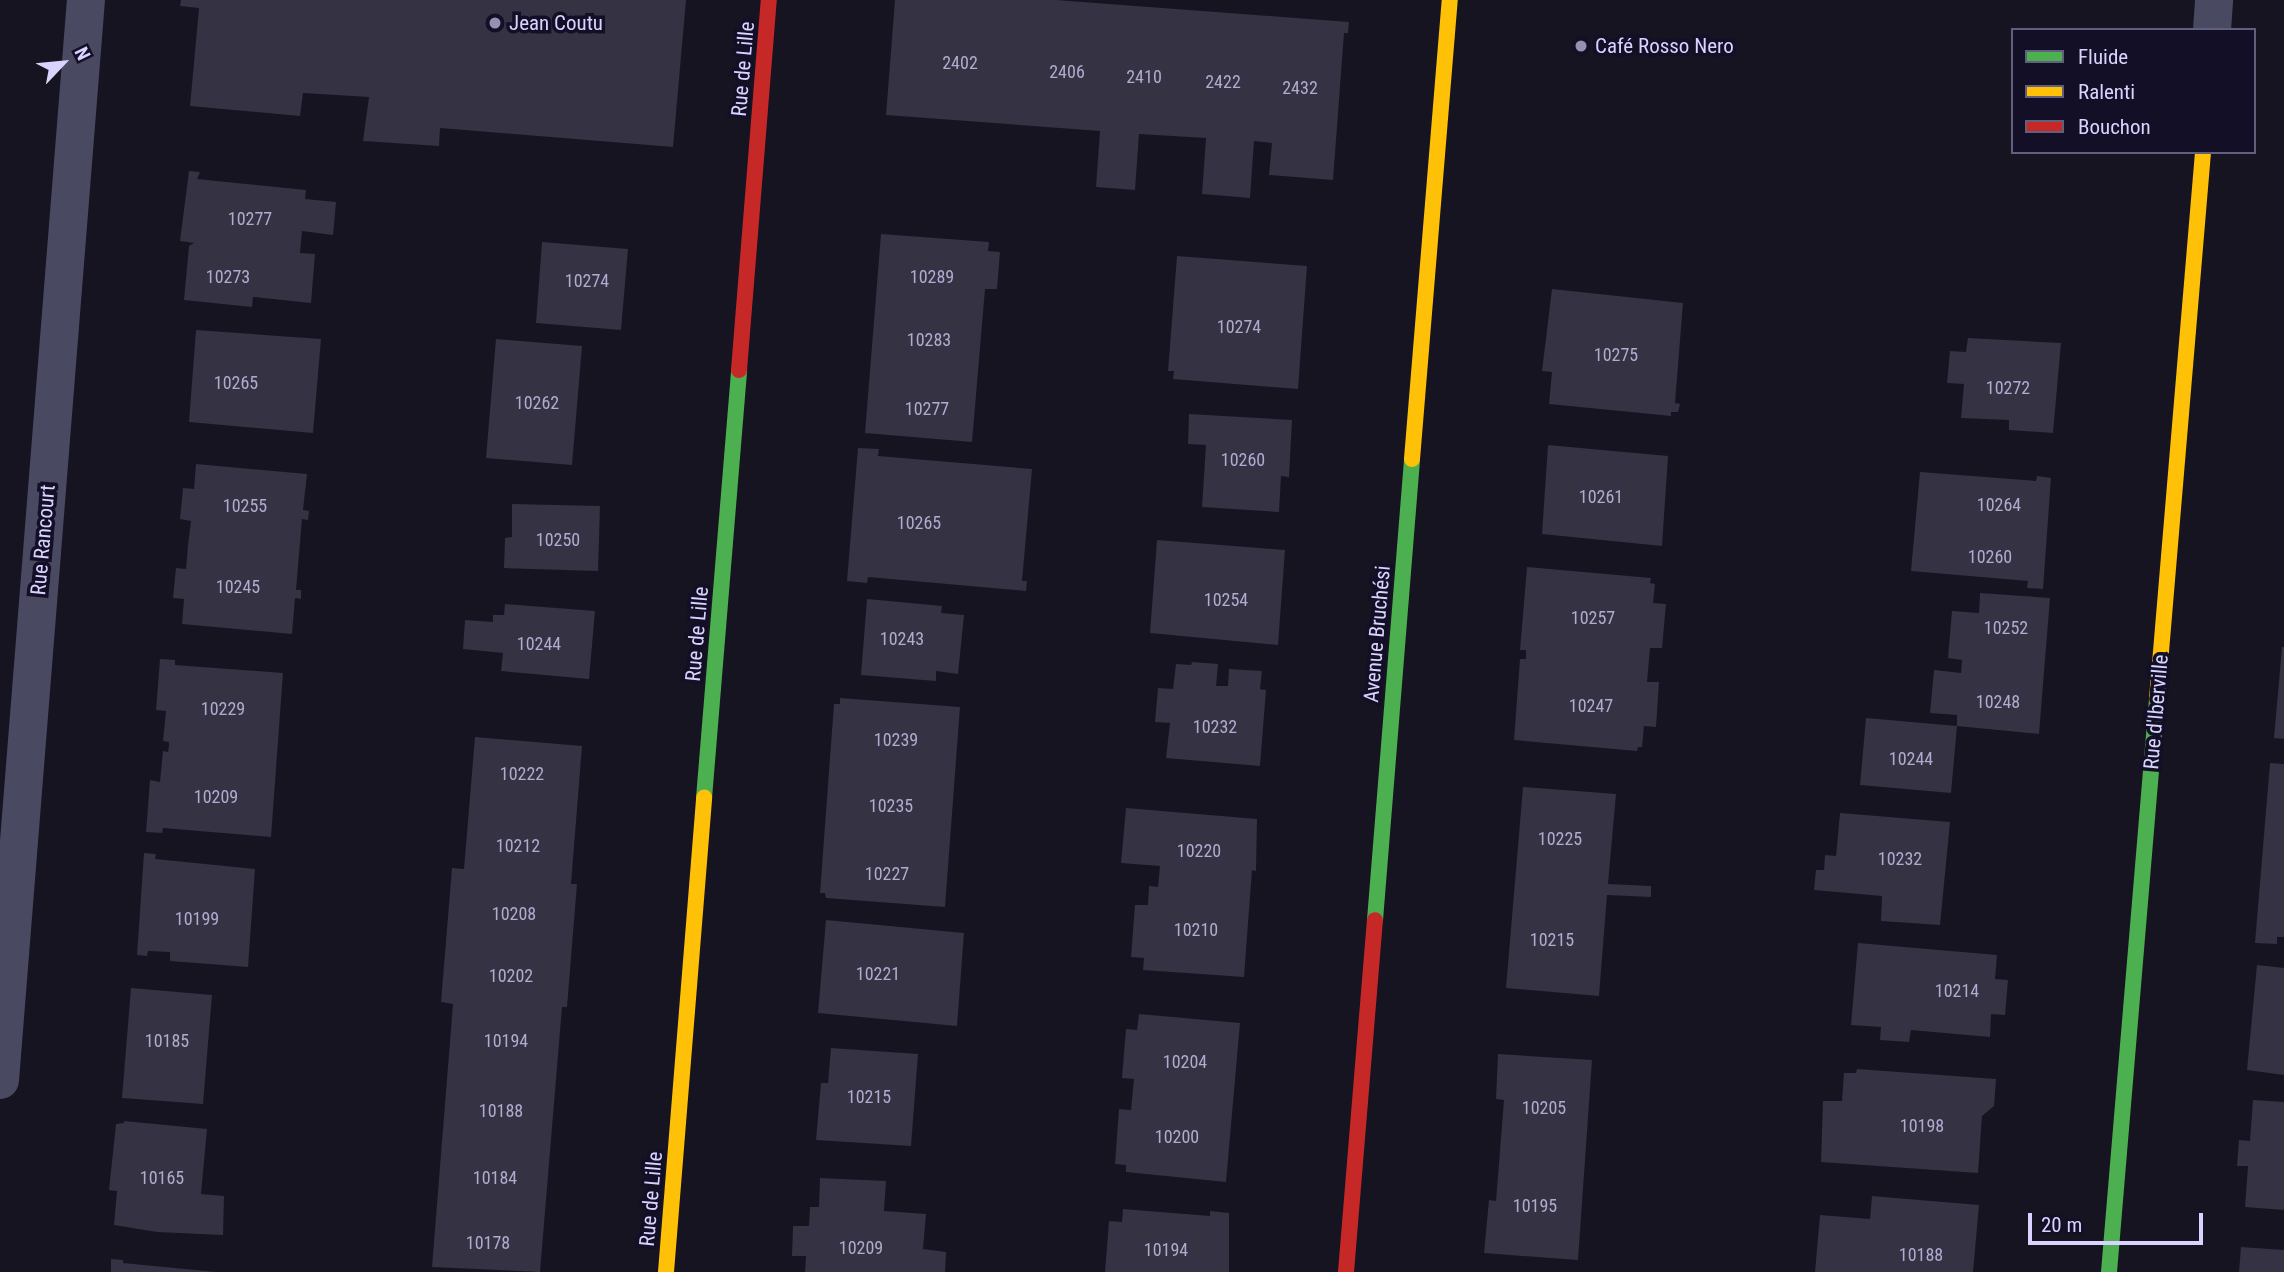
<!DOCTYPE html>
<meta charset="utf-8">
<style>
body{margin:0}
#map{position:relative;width:2284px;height:1272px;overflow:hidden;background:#161421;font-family:"Roboto Condensed",sans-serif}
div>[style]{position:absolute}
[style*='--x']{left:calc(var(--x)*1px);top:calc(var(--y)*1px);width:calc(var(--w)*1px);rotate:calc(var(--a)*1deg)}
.building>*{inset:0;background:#343243}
.street>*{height:38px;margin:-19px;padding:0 19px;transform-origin:19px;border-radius:19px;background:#4a4962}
.fast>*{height:16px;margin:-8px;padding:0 8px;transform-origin:8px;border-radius:8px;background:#4caf50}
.slow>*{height:16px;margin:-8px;padding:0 8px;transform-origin:8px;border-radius:8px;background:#ffc107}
.jam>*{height:16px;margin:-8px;padding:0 8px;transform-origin:8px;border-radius:8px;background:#c62828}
.dots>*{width:19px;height:19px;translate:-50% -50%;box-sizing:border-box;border:4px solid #130f26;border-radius:50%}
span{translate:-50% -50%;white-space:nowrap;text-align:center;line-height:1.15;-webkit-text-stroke:7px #130f26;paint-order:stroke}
.number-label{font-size:18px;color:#b0acd0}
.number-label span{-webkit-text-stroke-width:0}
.poi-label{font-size:21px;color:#d9d4ff}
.left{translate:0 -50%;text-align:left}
.street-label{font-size:21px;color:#d9d4ff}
.legend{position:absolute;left:2011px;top:28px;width:245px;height:126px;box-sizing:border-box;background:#130f26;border:2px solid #625e7d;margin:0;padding:9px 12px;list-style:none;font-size:21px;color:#d9d4ff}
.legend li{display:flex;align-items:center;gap:14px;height:35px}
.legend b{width:35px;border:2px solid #625e7d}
.north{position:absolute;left:28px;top:28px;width:70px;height:70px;-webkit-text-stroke:5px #130f26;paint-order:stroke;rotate:64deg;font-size:19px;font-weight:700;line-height:28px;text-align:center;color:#d9d4ff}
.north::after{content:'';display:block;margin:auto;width:24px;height:32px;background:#d9d4ff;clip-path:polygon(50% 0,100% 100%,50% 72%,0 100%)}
.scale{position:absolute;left:2028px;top:1213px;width:175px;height:32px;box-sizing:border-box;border:4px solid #d9d4ff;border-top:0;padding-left:9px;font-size:21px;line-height:24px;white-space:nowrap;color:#d9d4ff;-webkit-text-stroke:5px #130f26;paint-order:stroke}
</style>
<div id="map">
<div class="building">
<div style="clip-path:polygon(181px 0,686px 0,673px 147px,440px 128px,439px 146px,363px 141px,369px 97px,303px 93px,300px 116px,190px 106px,199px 8px,180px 6px)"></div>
<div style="clip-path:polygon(895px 0,1056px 0,1349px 22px,1348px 33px,1344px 33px,1333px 180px,1269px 175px,1272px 143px,1254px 141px,1250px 198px,1202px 194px,1206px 138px,1139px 134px,1135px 190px,1096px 187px,1100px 131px,886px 115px)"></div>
<div style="clip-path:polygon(189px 171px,200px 172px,197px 179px,306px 190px,305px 199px,336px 202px,333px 235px,302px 231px,300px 253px,315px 254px,311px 303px,253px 297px,252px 307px,184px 300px,189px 246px,194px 243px,180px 241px)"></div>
<div style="clip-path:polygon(881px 234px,989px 242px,988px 251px,1000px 252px,997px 289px,985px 289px,972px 442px,865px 433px)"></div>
<div style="clip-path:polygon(542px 242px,628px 249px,621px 330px,536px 323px)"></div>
<div style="clip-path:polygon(1177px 256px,1307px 266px,1298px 389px,1173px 379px,1174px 371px,1168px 371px)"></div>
<div style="clip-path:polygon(1552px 289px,1683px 303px,1675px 403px,1680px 404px,1678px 412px,1671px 412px,1671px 416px,1549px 404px,1552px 372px,1542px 371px)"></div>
<div style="clip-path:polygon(196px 330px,321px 339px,313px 433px,189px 422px)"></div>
<div style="clip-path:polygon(1968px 338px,2061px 343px,2053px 433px,2009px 430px,2009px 420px,1961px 418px,1964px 384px,1947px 383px,1950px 351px,1966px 352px)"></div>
<div style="clip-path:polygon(496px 339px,582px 346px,572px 465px,486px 458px)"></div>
<div style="clip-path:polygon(1189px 414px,1292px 420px,1289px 477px,1281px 476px,1279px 512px,1202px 507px,1206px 445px,1188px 444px)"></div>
<div style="clip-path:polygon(1548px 445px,1668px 456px,1662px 546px,1542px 534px)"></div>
<div style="clip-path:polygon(858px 448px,879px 449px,878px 456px,1032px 469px,1022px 581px,1027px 581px,1026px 591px,868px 577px,867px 583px,847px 581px)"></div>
<div style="clip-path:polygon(196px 464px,307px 474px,303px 510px,309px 511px,308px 520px,302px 519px,296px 590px,301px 590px,301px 599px,295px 598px,292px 634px,182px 624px,184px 599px,173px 598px,176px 568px,186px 569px,188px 545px,191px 521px,180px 519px,183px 488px,194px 489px)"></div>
<div style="clip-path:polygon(1920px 472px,2036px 481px,2037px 476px,2051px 478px,2043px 589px,2027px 588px,2028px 581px,1911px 571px)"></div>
<div style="clip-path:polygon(512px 504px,600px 506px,598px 571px,504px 568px,505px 538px,512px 537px)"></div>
<div style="clip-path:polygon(1157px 540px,1285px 550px,1278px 645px,1150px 633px)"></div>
<div style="clip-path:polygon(1527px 567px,1651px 578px,1650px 583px,1655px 584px,1653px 603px,1666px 604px,1662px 648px,1650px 648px,1647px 682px,1659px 682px,1656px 727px,1644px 726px,1642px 747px,1638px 747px,1637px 751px,1514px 740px,1520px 659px,1526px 659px,1526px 650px,1520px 650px)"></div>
<div style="clip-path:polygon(1980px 593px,2050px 598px,2039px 734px,1957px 726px,1951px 793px,1860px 785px,1866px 718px,1957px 726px,1957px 715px,1930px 713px,1934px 670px,1961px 673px,1962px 660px,1948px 658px,1952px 611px,1979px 613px)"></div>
<div style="clip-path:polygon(867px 599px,942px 606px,941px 613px,964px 615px,958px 674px,936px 671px,936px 681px,861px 675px)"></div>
<div style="clip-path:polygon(505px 604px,595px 611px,589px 679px,501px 671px,503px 653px,463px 649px,465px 620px,493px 622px,493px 615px,504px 615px)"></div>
<div style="clip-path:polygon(2282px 647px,2284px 647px,2284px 739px,2274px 738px)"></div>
<div style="clip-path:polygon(160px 659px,175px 660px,175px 665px,283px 673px,271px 837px,163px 828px,162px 833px,146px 832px,150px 780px,160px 782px,163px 751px,168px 752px,169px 746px,169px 742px,163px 741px,166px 711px,156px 710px)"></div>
<div style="clip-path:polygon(1192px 662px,1218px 664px,1216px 686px,1228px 686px,1229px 669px,1262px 671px,1260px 689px,1266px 690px,1260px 766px,1166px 758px,1170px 723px,1155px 722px,1158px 688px,1173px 689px,1176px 664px,1191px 665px)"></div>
<div style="clip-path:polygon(840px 698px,960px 707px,945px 907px,826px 898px,825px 893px,820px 893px,834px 704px,840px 704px)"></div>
<div style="clip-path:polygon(475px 737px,582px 746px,571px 884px,577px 884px,567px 1007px,562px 1007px,540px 1272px,432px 1267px,453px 1004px,441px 1002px,452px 868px,464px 869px)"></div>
<div style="clip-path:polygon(2270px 763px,2284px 764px,2284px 937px,2277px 937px,2277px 944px,2255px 943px)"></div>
<div style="clip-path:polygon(1523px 787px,1616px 794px,1608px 884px,1651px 886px,1651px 897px,1607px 895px,1599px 996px,1506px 988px)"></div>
<div style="clip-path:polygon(1126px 808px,1257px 819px,1256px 871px,1252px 870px,1244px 977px,1143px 970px,1144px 958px,1131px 957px,1135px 905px,1148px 905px,1149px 886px,1158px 887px,1160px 866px,1121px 863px)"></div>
<div style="clip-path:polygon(1840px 813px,1950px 822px,1940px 925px,1881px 921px,1882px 896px,1814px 890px,1816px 870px,1824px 870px,1825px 855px,1836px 856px)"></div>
<div style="clip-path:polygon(144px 853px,156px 854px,155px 859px,255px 869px,248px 967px,170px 961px,170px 952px,148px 951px,147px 956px,137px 955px)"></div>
<div style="clip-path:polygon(826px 920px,964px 933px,957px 1026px,818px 1013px)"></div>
<div style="clip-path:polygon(1858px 943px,1997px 955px,1995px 979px,2008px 980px,2005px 1015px,1991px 1014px,1990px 1037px,1911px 1030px,1909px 1042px,1880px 1040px,1881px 1027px,1851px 1025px)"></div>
<div style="clip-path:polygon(2257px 965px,2284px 968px,2284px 1075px,2247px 1070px)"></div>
<div style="clip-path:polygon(131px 988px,212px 995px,203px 1104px,122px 1098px)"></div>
<div style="clip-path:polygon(1139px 1014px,1240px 1023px,1226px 1182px,1126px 1172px,1126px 1165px,1115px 1164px,1119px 1109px,1131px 1110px,1134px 1079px,1122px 1078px,1126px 1029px,1137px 1030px)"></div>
<div style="clip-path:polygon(831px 1048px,918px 1054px,911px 1146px,816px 1140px,821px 1083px,828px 1083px)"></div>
<div style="clip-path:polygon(1498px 1054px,1592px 1060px,1578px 1260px,1484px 1253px,1489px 1200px,1496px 1201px,1504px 1100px,1496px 1099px)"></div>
<div style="clip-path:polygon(1857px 1069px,1996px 1079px,1994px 1106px,1982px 1116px,1978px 1173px,1821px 1162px,1823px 1101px,1842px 1101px,1844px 1073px,1856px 1073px)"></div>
<div style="clip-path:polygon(2253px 1100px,2284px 1102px,2284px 1210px,2245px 1207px,2248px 1166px,2237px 1166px,2239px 1140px,2250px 1141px)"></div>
<div style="clip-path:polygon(124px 1121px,207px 1129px,201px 1194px,224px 1196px,223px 1235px,157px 1232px,114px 1225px,117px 1191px,109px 1190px,116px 1124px,124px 1123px)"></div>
<div style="clip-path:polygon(820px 1178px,886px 1181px,884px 1211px,926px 1214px,923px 1249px,946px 1252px,945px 1272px,805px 1272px,806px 1256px,792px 1256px,793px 1226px,809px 1226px,810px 1207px,819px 1207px)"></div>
<div style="clip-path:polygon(1872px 1196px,1979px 1205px,1973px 1272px,1815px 1272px,1820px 1215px,1870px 1219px)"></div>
<div style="clip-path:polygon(1123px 1209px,1210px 1216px,1210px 1211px,1229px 1213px,1229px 1272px,1105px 1272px,1109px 1221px,1122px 1222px)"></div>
<div style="clip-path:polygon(2241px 1247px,2284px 1250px,2284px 1272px,2239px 1272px)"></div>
<div style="clip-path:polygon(111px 1259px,123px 1260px,123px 1263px,216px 1272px,111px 1272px)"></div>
</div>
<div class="street">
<div style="--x:2212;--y:30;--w:30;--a:-86"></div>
<div style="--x:0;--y:1080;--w:1083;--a:-85.45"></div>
</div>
<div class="fast">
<div style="--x:704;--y:798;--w:429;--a:-85.3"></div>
<div style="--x:1375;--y:920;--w:462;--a:-85.4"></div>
<div style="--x:2109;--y:1272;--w:575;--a:-85.21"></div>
</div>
<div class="slow">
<div style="--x:1412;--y:459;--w:461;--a:-85.3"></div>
<div style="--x:2157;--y:699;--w:549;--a:-85.19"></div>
<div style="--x:666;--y:1272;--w:476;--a:-85.4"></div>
</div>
<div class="jam">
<div style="--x:739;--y:370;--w:371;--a:-85.4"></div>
<div style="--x:1346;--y:1272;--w:353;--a:-85.3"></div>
</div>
<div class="dots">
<div style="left:495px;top:23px;background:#9591b1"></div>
<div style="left:1581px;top:46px;background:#9591b1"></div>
</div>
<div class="number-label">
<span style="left:960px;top:63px">2402</span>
<span style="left:1067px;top:72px">2406</span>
<span style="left:1144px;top:77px">2410</span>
<span style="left:1223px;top:82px">2422</span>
<span style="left:1300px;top:88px">2432</span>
<span style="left:250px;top:219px">10277</span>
<span style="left:228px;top:277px">10273</span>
<span style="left:932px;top:277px">10289</span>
<span style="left:587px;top:281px">10274</span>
<span style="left:1239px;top:327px">10274</span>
<span style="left:929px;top:340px">10283</span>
<span style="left:1616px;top:355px">10275</span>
<span style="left:236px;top:383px">10265</span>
<span style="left:2008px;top:388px">10272</span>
<span style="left:537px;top:403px">10262</span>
<span style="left:927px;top:409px">10277</span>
<span style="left:1243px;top:460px">10260</span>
<span style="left:1601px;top:497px">10261</span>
<span style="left:1999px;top:505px">10264</span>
<span style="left:245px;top:506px">10255</span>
<span style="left:919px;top:523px">10265</span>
<span style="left:558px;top:540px">10250</span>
<span style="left:1990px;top:557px">10260</span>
<span style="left:238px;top:587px">10245</span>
<span style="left:1226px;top:600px">10254</span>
<span style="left:1593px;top:618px">10257</span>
<span style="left:2006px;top:628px">10252</span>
<span style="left:902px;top:639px">10243</span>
<span style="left:539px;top:644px">10244</span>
<span style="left:1998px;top:702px">10248</span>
<span style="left:1591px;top:706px">10247</span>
<span style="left:223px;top:709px">10229</span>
<span style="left:1215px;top:727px">10232</span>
<span style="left:896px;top:740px">10239</span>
<span style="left:1911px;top:759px">10244</span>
<span style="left:522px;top:774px">10222</span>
<span style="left:216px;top:797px">10209</span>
<span style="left:891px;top:806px">10235</span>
<span style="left:1560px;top:839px">10225</span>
<span style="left:518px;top:846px">10212</span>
<span style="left:1199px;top:851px">10220</span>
<span style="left:1900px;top:859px">10232</span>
<span style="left:887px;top:874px">10227</span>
<span style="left:514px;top:914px">10208</span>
<span style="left:197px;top:919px">10199</span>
<span style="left:1196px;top:930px">10210</span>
<span style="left:1552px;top:940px">10215</span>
<span style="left:878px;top:974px">10221</span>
<span style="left:511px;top:976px">10202</span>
<span style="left:1957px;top:991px">10214</span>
<span style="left:167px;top:1041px">10185</span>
<span style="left:506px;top:1041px">10194</span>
<span style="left:1185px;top:1062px">10204</span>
<span style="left:869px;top:1097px">10215</span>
<span style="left:1544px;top:1108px">10205</span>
<span style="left:501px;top:1111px">10188</span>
<span style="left:1922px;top:1126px">10198</span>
<span style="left:1177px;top:1137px">10200</span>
<span style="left:162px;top:1178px">10165</span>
<span style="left:495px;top:1178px">10184</span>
<span style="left:1535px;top:1206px">10195</span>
<span style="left:488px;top:1243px">10178</span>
<span style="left:861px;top:1248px">10209</span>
<span style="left:1166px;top:1250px">10194</span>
<span style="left:1921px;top:1255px">10188</span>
</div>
<div class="poi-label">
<span class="left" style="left:509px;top:23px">Jean Coutu</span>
<span class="left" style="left:1595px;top:46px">Café Rosso Nero</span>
</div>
<div class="street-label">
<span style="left:743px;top:69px;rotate:-85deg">Rue de Lille</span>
<span style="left:43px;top:540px;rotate:-85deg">Rue Rancourt</span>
<span style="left:697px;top:634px;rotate:-85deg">Rue de Lille</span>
<span style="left:1377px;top:634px;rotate:-85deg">Avenue Bruchési</span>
<span style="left:2156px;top:712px;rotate:-85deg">Rue d'Iberville</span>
<span style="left:651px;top:1199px;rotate:-85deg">Rue de Lille</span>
</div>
<ul class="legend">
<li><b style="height:9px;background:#4caf50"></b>Fluide</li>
<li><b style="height:9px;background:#ffc107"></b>Ralenti</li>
<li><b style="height:9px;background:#c62828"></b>Bouchon</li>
</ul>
<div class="north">N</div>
<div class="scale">20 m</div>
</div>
